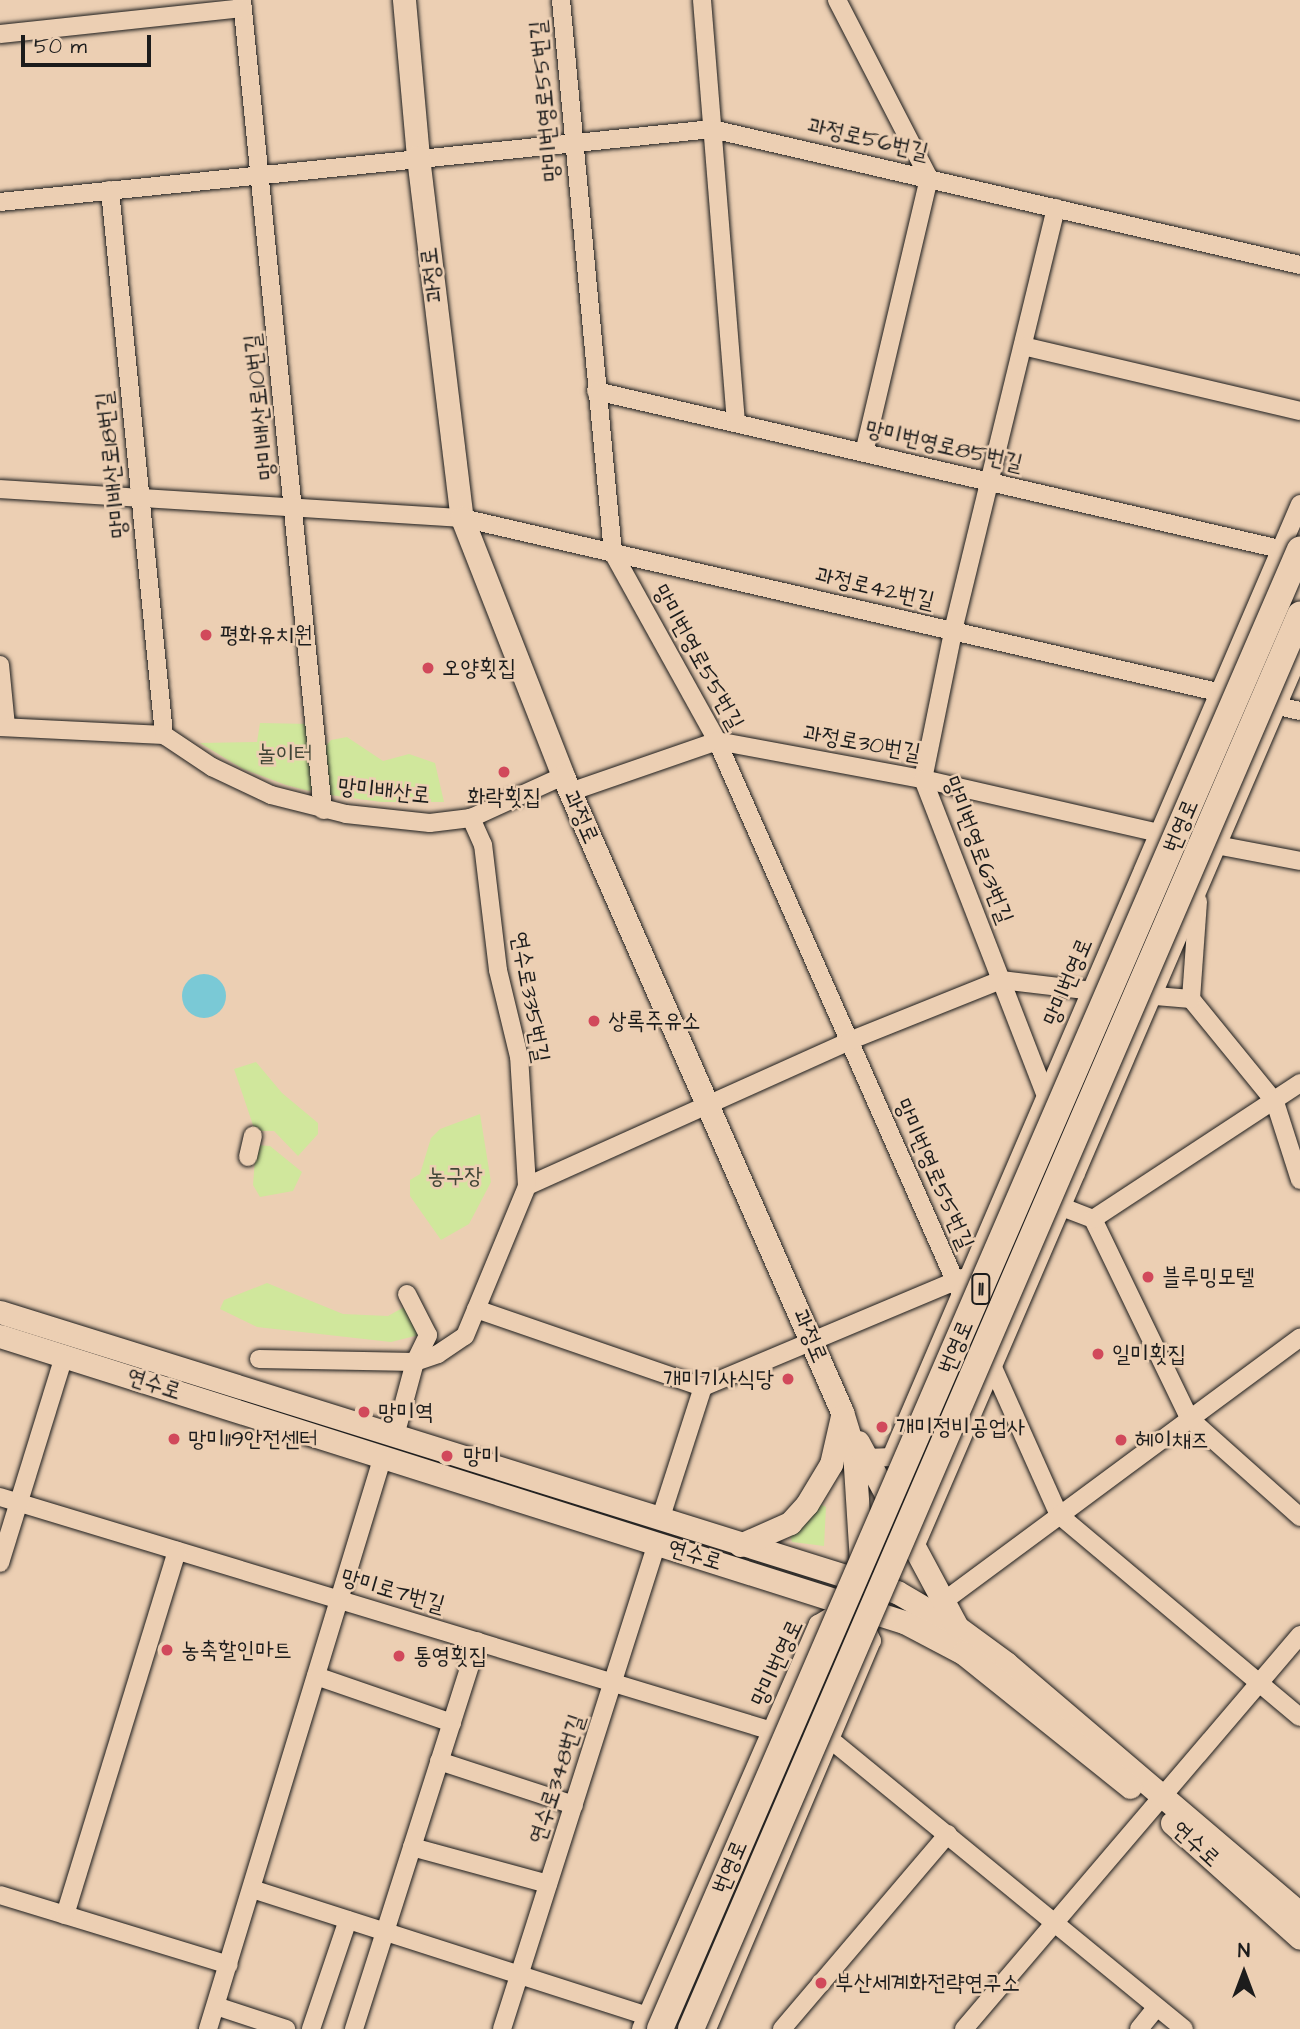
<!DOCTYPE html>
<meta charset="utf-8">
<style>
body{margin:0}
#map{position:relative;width:1300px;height:2029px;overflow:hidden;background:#eccfb3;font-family:"Architects Daughter","Poor Story",sans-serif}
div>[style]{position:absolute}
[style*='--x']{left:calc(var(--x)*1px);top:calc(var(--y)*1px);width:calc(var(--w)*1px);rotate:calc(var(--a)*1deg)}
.green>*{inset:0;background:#d0e79c}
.water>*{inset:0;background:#7ac9d6}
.round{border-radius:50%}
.roads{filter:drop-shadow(0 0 2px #1c1c1c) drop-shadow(0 0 2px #1c1c1c)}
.minor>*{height:18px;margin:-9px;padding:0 9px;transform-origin:9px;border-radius:9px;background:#eccfb3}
.major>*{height:23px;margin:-11.5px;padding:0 11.5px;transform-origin:11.5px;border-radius:11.5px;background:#eccfb3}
.bridges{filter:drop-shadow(0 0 2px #1c1c1c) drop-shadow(0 0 2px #1c1c1c)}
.highway-bridge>*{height:26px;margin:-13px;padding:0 13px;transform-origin:13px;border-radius:13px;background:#eccfb3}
.dots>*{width:19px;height:19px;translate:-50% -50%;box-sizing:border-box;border:4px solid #eccfb3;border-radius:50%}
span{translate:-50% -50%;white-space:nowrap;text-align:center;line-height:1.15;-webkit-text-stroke:5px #eccfb3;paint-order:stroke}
.shield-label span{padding:2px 5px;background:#eccfb3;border:2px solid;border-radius:5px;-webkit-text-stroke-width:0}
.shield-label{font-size:21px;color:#1c1c1c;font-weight:700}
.street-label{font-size:23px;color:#1c1c1c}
.poi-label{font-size:23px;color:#1c1c1c}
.left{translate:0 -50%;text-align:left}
.right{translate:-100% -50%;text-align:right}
.park-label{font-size:23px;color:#404536}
.north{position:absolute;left:1209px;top:1938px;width:70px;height:70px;-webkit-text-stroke:5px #eccfb3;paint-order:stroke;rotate:0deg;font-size:19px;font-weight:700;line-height:28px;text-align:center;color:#1c1c1c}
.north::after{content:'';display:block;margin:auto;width:24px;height:32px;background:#1c1c1c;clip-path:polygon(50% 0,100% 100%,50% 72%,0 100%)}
.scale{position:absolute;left:21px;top:35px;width:130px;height:32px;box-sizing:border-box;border:4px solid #1c1c1c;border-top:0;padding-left:9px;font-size:21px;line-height:24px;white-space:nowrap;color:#1c1c1c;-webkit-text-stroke:5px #eccfb3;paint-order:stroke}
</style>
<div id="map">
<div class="green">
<div style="clip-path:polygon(260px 723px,311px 724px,317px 787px,309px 791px,286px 785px,243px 769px,200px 743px,257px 742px)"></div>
<div style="clip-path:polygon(347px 737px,383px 761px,409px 754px,435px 763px,444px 802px,381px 802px,330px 795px,325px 747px,331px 740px)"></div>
<div style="clip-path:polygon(256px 1062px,282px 1093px,318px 1123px,318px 1134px,298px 1156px,274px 1131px,255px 1131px,234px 1069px)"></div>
<div style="clip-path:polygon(480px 1114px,491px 1182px,469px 1224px,441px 1240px,410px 1196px,410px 1180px,420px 1174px,431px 1138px,440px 1129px)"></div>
<div style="clip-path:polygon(256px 1145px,270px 1146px,302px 1172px,293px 1191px,260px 1197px,253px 1185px)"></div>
<div style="clip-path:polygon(267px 1283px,343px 1314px,388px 1316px,404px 1307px,419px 1335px,391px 1342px,257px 1327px,220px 1309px,224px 1300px)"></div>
<div style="clip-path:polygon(820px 1504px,826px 1507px,824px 1546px,792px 1542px,790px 1535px)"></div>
</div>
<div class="water">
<div class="round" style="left:182px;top:974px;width:44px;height:44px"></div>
</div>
<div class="roads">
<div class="minor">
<div style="--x:242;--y:0;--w:814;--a:84.29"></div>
<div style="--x:561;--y:0;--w:555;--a:84.63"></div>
<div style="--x:613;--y:553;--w:215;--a:61"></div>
<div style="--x:717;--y:741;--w:630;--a:66.2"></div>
<div style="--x:702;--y:0;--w:424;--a:85.4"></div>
<div style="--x:837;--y:0;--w:200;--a:62.7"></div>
<div style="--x:929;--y:178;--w:282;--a:103.3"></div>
<div style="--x:0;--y:34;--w:244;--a:-6.1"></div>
<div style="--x:110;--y:190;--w:548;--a:84.34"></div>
<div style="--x:0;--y:202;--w:716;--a:-5.85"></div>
<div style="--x:712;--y:129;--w:604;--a:13.02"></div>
<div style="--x:1056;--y:208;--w:436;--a:103.7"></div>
<div style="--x:953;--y:632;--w:150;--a:101.5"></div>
<div style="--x:923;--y:779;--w:423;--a:68.8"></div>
<div style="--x:1023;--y:346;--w:285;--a:13.2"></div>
<div style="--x:596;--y:391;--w:702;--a:13.01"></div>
<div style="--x:0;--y:489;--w:463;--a:3.6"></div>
<div style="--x:462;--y:518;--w:860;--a:12.97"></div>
<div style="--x:0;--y:665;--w:61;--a:84.4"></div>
<div style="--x:0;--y:727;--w:164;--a:2.8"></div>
<div style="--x:164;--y:735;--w:58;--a:33.7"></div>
<div style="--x:212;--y:767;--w:65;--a:25.4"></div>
<div style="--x:271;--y:795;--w:77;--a:14.2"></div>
<div style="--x:346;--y:814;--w:84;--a:6.1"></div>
<div style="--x:430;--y:823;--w:41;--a:-7"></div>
<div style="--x:471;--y:818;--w:101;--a:-24.5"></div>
<div style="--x:570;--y:792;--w:156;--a:-19.1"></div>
<div style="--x:717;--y:741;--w:209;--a:10.5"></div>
<div style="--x:923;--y:779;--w:251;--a:12.9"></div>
<div style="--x:1206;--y:843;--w:96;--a:10.8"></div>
<div style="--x:1144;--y:995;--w:47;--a:4.9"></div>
<div style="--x:1191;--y:999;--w:133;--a:50.8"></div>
<div style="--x:1275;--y:1102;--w:82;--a:72.2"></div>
<div style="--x:1191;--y:999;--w:98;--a:-85.9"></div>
<div style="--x:248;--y:1157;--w:22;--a:-77"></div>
<div style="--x:527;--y:1186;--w:353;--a:-24.2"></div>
<div style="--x:849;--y:1041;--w:164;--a:-21.9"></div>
<div style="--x:1001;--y:980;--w:102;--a:6.8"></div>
<div style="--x:1062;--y:1207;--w:33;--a:21"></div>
<div style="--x:1093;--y:1219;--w:221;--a:64.2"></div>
<div style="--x:1189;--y:1418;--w:149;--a:41.7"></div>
<div style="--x:1093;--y:1219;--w:248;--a:-33.3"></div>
<div style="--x:476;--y:1309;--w:240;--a:19"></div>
<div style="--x:703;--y:1387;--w:281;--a:-22.8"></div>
<div style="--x:982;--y:1343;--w:188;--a:65.9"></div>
<div style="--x:1059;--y:1515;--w:314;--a:40"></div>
<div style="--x:259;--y:1359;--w:156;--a:1.1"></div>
<div style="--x:415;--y:1362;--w:30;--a:-64"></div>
<div style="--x:428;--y:1335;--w:46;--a:-117.1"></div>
<div style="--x:395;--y:1436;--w:77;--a:-74.9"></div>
<div style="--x:415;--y:1362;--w:24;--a:-19"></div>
<div style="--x:438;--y:1354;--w:32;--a:-34"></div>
<div style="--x:465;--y:1336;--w:162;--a:-67.5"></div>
<div style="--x:527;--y:1186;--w:129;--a:-93.5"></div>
<div style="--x:519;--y:1057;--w:89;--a:-103.6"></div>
<div style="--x:498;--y:970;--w:126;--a:-96.8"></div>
<div style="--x:483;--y:845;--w:30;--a:-114"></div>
<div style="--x:867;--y:1458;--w:24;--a:-2"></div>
<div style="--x:891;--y:1457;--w:1037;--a:-66.77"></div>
<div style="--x:0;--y:1497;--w:807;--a:16.86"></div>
<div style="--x:660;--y:1520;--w:140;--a:-72.1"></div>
<div style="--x:915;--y:1547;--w:973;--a:-66.7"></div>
<div style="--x:0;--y:1563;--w:217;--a:-72.8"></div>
<div style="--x:944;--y:1601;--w:443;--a:-36.5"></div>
<div style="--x:316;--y:1676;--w:144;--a:19.1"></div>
<div style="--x:815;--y:1704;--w:23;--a:115"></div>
<div style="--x:805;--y:1725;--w:30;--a:30"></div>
<div style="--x:831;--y:1740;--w:456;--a:39.3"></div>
<div style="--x:439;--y:1761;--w:142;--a:18.1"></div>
<div style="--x:412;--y:1847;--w:141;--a:15.2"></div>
<div style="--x:252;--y:1889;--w:415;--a:17.8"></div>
<div style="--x:0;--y:1895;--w:239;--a:17"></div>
<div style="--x:65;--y:1915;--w:381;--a:-72.9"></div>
<div style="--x:216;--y:2006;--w:74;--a:18.2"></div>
<div style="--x:208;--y:2029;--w:599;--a:-73.02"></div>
<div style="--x:311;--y:2029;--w:115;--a:-71.3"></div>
<div style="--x:354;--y:2029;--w:407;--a:-72.3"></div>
<div style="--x:502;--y:2029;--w:510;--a:-72.31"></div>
<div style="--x:641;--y:2029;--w:442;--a:-66.4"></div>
<div style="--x:818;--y:1624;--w:28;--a:-30"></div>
<div style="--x:707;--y:2029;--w:422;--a:-67"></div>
<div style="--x:872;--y:1641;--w:24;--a:-114"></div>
<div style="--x:782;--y:2029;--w:256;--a:-49.6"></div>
<div style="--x:964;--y:2029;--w:518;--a:-49.54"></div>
<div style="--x:1139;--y:2029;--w:28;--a:-51"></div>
</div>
<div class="major">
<div style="--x:404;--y:0;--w:158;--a:84.9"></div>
<div style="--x:418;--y:157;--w:364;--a:83.1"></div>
<div style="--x:462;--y:518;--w:277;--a:68.6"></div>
<div style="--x:563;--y:776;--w:695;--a:66.31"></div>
<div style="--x:842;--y:1412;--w:41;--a:72.9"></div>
<div style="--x:854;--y:1451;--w:112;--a:86.4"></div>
<div style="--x:0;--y:1312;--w:940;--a:17.34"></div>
<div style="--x:897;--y:1592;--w:69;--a:30.3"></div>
<div style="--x:957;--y:1627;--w:61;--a:36.3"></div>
<div style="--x:1006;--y:1663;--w:386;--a:40.4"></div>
<div style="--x:0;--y:1336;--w:948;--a:17.56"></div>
<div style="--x:904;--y:1622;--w:67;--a:27.7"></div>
<div style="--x:963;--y:1653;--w:214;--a:38.7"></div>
<div style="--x:858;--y:1442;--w:208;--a:61.8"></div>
<div style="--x:740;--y:1545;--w:55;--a:-23.7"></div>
<div style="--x:790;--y:1523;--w:25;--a:-48"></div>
<div style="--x:807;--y:1504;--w:47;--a:-59"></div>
<div style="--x:831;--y:1464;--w:49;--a:-77.1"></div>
<div style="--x:1172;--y:1823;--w:172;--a:41.9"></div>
</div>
</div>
<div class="bridges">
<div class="highway-bridge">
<div style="--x:660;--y:2029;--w:1612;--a:-66.61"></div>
<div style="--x:691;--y:2029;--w:1540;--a:-66.7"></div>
</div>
</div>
<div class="dots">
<div style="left:206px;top:635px;background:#d1495b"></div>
<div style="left:428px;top:668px;background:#d1495b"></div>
<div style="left:504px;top:772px;background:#d1495b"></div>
<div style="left:594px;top:1021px;background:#d1495b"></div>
<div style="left:1148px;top:1277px;background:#d1495b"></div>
<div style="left:1098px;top:1354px;background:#d1495b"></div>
<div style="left:788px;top:1379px;background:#d1495b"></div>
<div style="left:364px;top:1412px;background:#d1495b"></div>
<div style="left:882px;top:1427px;background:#d1495b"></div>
<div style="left:174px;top:1439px;background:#d1495b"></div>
<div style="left:1121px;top:1440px;background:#d1495b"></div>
<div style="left:447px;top:1456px;background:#d1495b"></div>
<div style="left:167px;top:1650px;background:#d1495b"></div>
<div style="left:399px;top:1656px;background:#d1495b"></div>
<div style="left:821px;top:1983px;background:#d1495b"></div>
</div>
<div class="shield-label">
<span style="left:981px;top:1289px">11</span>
</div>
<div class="street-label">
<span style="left:545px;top:101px;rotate:-95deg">망미번영로55번길</span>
<span style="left:868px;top:139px;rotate:13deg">과정로56번길</span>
<span style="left:432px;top:275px;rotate:-97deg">과정로</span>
<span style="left:260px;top:407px;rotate:-96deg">망미배산로10번길</span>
<span style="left:944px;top:446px;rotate:13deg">망미번영로85번길</span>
<span style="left:112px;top:465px;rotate:-96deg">망미배산로18번길</span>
<span style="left:875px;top:588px;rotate:13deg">과정로42번길</span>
<span style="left:698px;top:657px;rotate:61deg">망미번영로55번길</span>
<span style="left:862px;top:743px;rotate:10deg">과정로30번길</span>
<span style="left:384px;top:791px;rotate:6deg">망미배산로</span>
<span style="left:581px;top:817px;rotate:66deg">과정로</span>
<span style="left:1181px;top:826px;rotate:-67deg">번영로</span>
<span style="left:978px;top:850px;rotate:69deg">망미번영로63번길</span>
<span style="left:1068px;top:982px;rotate:-67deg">망미번영로</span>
<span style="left:530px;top:997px;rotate:80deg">연수로335번길</span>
<span style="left:934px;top:1174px;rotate:66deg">망미번영로55번길</span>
<span style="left:810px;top:1336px;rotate:67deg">과정로</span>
<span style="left:956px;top:1347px;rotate:-67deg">번영로</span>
<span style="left:154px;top:1384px;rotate:18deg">연수로</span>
<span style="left:695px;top:1555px;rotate:17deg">연수로</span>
<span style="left:393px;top:1591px;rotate:16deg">망미로7번길</span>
<span style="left:777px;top:1663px;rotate:-65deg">망미번영로</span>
<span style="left:557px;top:1779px;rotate:-72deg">연수로348번길</span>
<span style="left:1196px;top:1844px;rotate:42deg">연수로</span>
<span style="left:730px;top:1867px;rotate:-67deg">번영로</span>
</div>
<div class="poi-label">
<span class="left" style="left:220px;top:635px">평화유치원</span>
<span class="left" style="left:442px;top:668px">오양횟집</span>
<span style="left:504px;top:797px">화락횟집</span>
<span class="left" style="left:608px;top:1021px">상록주유소</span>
<span class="left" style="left:1162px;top:1277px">블루밍모텔</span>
<span class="left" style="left:1112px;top:1354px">일미횟집</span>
<span class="right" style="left:774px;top:1379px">개미기사식당</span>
<span class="left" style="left:378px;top:1412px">망미역</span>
<span class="left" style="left:896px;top:1427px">개미정비공업사</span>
<span class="left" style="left:188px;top:1439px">망미119안전센터</span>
<span class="left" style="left:1135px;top:1440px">헤이채즈</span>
<span class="left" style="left:463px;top:1456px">망미</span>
<span class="left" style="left:181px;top:1650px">농축할인마트</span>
<span class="left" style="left:413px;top:1656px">통영횟집</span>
<span class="left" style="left:835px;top:1983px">부산세계화전략연구소</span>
</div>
<div class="park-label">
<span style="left:285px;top:754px">놀이터</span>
<span style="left:455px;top:1176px">농구장</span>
</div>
<div class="north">N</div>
<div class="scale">50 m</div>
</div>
